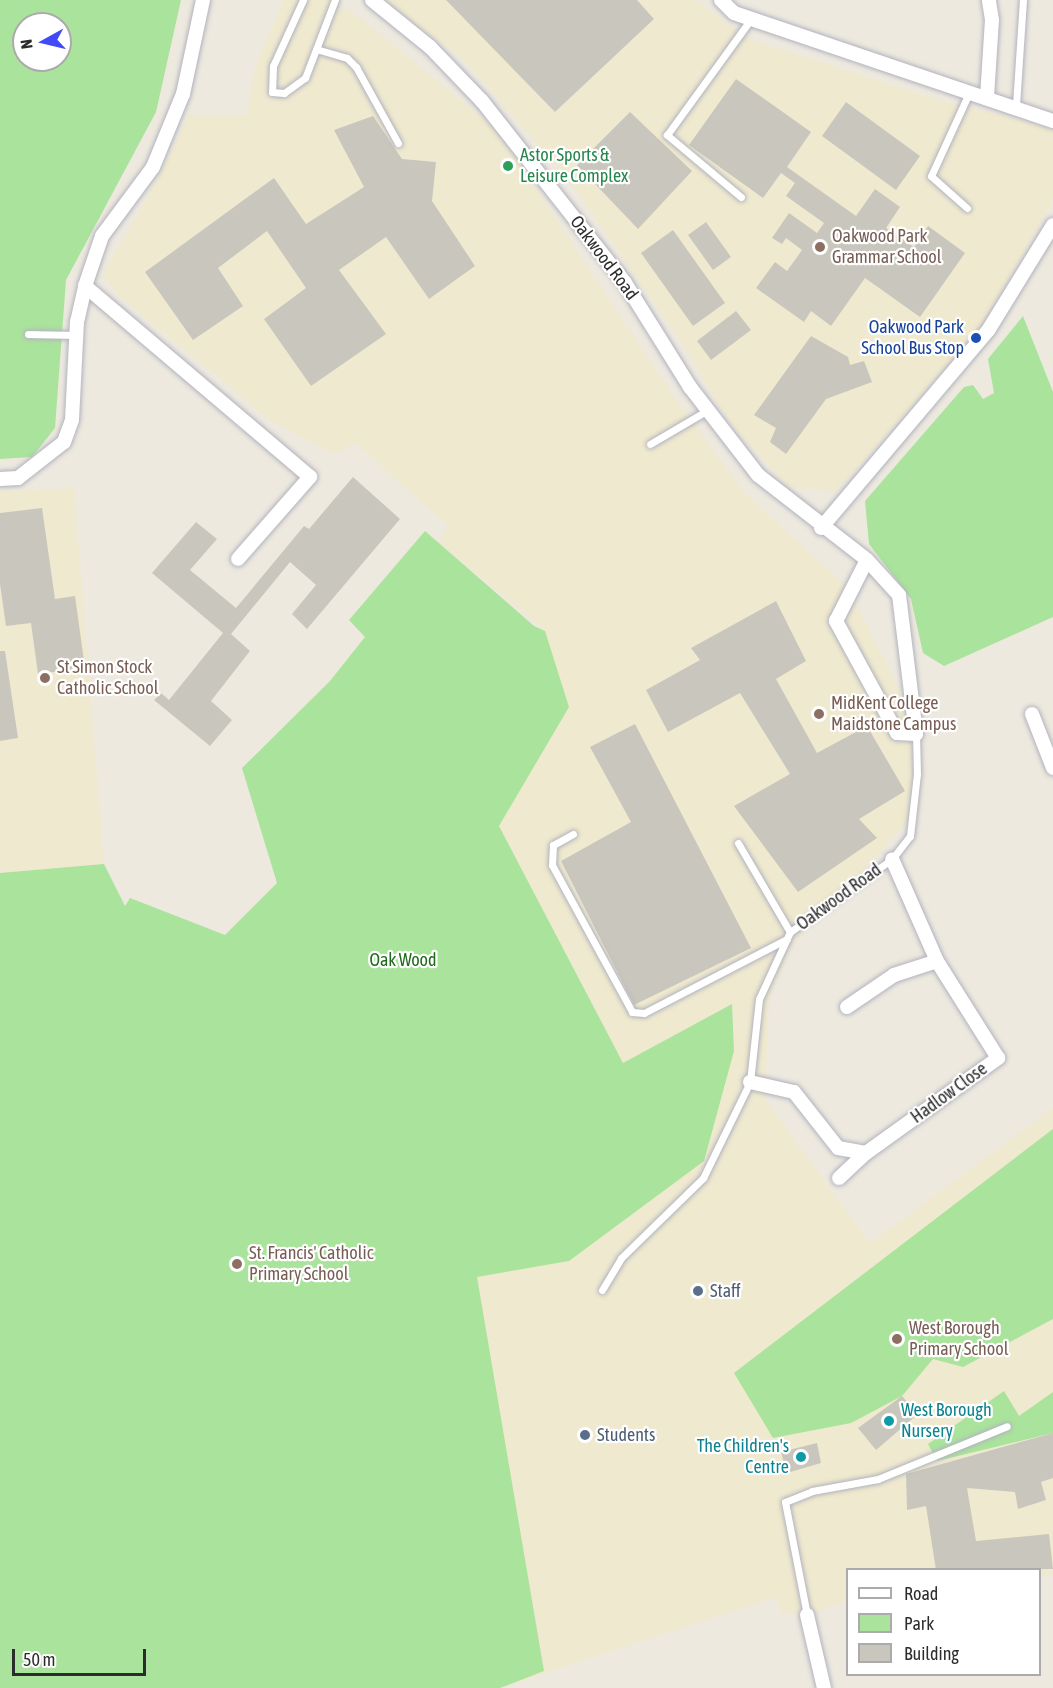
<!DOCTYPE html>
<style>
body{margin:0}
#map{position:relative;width:1053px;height:1688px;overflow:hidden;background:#ede9df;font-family:"Asap Condensed",sans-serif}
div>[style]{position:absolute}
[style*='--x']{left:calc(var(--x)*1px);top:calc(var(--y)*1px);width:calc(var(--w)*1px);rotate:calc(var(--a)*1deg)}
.education>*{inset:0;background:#efe9cf}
.green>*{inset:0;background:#aae39c}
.building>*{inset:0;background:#c9c7bd}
.roads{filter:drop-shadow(0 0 2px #b2b3bf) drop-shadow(0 0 2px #b2b3bf)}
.service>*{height:7px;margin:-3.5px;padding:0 3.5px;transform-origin:3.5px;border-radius:3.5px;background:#fff}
.minor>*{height:14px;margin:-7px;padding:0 7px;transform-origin:7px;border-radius:7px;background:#fff}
.dots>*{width:16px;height:16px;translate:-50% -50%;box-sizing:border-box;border:3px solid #fff;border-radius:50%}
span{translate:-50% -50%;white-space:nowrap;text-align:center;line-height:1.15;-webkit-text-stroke:4.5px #fff;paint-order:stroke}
.leisure-label{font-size:18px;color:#27864d}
.left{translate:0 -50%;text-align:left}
.education-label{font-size:18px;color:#785e54}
.street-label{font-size:18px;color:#2c2c2c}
.transit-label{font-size:18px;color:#164399}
.right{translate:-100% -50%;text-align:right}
.park-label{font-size:18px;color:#216a1c}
.service-label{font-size:18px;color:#4e5e75}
.culture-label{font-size:18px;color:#0d838f}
.legend{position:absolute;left:846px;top:1568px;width:195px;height:108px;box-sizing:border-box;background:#fff;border:2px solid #ababab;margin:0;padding:8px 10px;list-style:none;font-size:18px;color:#2c2c2c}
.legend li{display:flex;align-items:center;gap:12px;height:30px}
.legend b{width:30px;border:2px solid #ababab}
.north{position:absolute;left:12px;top:12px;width:60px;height:60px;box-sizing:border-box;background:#fff;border:2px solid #ababab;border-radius:50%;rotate:262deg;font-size:16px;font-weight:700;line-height:24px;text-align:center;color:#2c2c2c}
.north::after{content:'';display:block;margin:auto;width:21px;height:27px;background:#4149f8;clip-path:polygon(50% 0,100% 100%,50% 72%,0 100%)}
.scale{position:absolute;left:12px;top:1649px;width:134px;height:27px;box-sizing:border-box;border:3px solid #2c2c2c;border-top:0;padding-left:8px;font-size:18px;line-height:21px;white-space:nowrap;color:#2c2c2c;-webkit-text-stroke:4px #fff;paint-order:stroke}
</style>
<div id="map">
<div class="education">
<div style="clip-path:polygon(284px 0,330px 0,358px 16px,496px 129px,670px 391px,743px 491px,848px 588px,901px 693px,922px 807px,793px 944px,769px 997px,765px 1099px,870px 1243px,1053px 1108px,1053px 1575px,1040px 1577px,1040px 1570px,848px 1570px,847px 1601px,807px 1615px,781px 1613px,776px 1597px,500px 1688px,0 1688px,0 492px,74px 488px,104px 864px,132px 921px,472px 1251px,734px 1051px,732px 1004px,623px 1063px,499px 826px,568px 707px,545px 631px,438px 542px,448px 526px,354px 442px,335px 455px,270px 420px,120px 297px,102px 274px,153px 188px,189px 115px,246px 116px,256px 64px)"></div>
<div style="clip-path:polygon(381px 0,696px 0,746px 38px,930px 97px,1053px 129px,1053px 200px,980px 329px,835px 492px,788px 487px,728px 420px,681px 342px,570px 182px,464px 60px)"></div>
</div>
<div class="green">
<div style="clip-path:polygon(evenodd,0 0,181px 0,156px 112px,66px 280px,55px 428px,32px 457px,0 459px,0 0,24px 24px,60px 24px,60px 60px,24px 60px,24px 24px)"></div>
<div style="clip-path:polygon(1023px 316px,1053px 392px,1053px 617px,944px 666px,923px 653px,911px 599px,869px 544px,865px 501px,964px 387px,973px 385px,983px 399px,994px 393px,988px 359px)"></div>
<div style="clip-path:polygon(425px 531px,534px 626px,545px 631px,569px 707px,499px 826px,623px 1063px,732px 1004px,734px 1051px,704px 1161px,569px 1261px,477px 1277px,544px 1671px,500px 1688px,0 1688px,0 873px,104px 864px,125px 906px,130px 898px,225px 935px,277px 883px,242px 768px,330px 681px,365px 637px,349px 620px)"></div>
<div style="clip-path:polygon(1053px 1129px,1053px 1319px,963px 1367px,933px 1359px,902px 1396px,851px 1423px,773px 1438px,734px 1373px)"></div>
<div style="clip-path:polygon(1004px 1391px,1019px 1416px,1053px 1392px,1053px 1433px,937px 1461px,928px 1444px)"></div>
</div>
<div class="building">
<div style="clip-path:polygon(446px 0,637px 0,654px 19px,555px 112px)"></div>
<div style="clip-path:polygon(736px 79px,811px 132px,787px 167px,856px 216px,875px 189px,900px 207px,886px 228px,914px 247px,928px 226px,965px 253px,920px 317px,865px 278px,831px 326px,811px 311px,804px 322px,756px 288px,775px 262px,787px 271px,802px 250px,786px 238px,782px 244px,772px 238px,789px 213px,817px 233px,824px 223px,786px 196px,795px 183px,781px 173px,763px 198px,689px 145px)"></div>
<div style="clip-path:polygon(846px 102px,920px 156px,896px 190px,822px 136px)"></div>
<div style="clip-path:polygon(630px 112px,692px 171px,638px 229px,577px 165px)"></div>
<div style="clip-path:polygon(373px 116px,402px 159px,436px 162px,432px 201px,475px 266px,429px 299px,386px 237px,339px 270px,386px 334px,311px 386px,264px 319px,306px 288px,267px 231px,218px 268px,243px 306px,193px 340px,145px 272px,274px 178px,306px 224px,364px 187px,334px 130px)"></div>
<div style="clip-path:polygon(706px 222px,731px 257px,713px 270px,688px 235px)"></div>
<div style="clip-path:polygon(673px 230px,725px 303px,693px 326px,641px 253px)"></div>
<div style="clip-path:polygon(736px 311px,751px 330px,711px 360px,697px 341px)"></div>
<div style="clip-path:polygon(811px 336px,848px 357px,850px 365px,864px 361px,872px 382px,826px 399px,786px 454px,770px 442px,776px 428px,754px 415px)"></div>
<div style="clip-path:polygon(353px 477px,400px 519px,307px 629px,292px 614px,316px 585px,290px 562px,231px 634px,250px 651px,211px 701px,232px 720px,210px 746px,154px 700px,161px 693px,169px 700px,223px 633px,152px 573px,196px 522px,217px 539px,190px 570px,236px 608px,304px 526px,309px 529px)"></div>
<div style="clip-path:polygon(42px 508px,55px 599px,75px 596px,85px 668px,38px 674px,31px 623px,6px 626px,0 584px,0 513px)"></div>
<div style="clip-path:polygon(776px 601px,806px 661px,776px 679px,817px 753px,867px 726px,905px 791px,859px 819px,877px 838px,798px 892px,734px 806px,790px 774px,740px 693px,668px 732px,646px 690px,700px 660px,691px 648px)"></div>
<div style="clip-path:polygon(0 651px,5px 651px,18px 738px,0 741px)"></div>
<div style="clip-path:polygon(635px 724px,751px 948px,634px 1005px,561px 861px,631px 822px,590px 747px)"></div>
<div style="clip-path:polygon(902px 1396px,918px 1414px,876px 1450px,858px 1428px)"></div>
<div style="clip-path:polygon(1053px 1433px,1053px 1478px,1041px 1482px,1046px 1500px,1018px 1509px,1015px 1492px,967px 1488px,976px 1541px,1049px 1534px,1053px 1569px,936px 1570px,926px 1506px,907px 1510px,906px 1474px)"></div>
<div style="clip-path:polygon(817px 1443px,821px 1463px,787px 1473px,781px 1452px)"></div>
</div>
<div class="roads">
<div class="service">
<div style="--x:303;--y:0;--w:72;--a:114.4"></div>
<div style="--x:273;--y:66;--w:26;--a:92"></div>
<div style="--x:272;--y:92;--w:12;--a:5"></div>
<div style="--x:284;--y:93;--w:26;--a:-36"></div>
<div style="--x:305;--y:78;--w:84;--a:-69"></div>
<div style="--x:316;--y:49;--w:32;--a:16"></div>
<div style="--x:347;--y:58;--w:13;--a:45"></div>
<div style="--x:356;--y:67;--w:87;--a:61.1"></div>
<div style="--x:1016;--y:105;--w:105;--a:-86.2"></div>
<div style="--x:741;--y:197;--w:97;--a:-140"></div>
<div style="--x:667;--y:135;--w:143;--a:-54.1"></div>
<div style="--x:967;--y:208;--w:48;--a:-138.4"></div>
<div style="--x:931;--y:176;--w:94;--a:-65.4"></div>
<div style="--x:28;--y:334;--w:48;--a:1.2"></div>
<div style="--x:650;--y:444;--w:67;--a:-30.4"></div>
<div style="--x:573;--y:834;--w:23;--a:151"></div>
<div style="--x:553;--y:845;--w:20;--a:93"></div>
<div style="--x:552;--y:865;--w:167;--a:61.4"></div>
<div style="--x:632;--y:1012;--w:12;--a:5"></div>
<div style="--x:644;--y:1013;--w:161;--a:-27.4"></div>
<div style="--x:738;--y:843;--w:103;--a:59.7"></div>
<div style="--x:602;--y:1290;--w:37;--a:-59"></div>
<div style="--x:621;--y:1258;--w:115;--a:-44.3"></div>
<div style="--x:703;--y:1178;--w:107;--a:-63.9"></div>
<div style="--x:750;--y:1082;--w:83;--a:-83.8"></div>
<div style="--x:759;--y:999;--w:74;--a:-65.2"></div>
<div style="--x:790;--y:932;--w:125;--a:-35.6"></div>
<div style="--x:892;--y:859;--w:29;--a:-52"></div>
<div style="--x:910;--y:836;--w:62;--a:-83.6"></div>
<div style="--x:917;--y:774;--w:40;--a:-91.4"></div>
<div style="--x:807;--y:1615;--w:115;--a:-101"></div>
<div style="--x:785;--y:1502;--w:29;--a:-22"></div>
<div style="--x:812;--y:1491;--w:67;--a:-10.3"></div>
<div style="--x:878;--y:1479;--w:139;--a:-22.3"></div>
</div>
<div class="minor">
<div style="--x:372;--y:0;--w:75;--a:39"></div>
<div style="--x:430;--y:47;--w:75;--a:46.1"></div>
<div style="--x:482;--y:101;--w:231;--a:51.8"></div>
<div style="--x:625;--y:283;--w:123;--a:58"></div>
<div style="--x:690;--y:387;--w:111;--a:52.3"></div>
<div style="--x:758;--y:475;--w:138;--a:37.9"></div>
<div style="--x:867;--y:560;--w:47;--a:47.6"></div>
<div style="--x:899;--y:595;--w:140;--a:83"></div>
<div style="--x:916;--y:734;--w:19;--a:-177"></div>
<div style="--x:897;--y:733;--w:128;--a:-118.6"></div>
<div style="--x:836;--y:621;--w:68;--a:-63.1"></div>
<div style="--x:721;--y:0;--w:18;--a:45"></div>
<div style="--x:734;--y:13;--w:337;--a:18.7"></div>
<div style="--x:987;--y:97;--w:77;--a:-86.3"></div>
<div style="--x:992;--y:20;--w:20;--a:-99"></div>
<div style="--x:85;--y:286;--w:295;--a:40.3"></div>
<div style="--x:310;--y:477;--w:109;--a:131.3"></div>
<div style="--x:0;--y:479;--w:18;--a:-3"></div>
<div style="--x:18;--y:478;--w:58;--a:-38"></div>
<div style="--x:64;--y:442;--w:23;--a:-70"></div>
<div style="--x:72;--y:420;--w:98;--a:-87.1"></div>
<div style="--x:77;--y:322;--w:37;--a:-77"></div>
<div style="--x:85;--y:286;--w:53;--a:-71.2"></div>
<div style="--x:102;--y:236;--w:86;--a:-53.5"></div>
<div style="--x:153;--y:167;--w:79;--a:-67.7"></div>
<div style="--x:183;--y:94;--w:96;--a:-78"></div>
<div style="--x:821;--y:528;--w:260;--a:-49.8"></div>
<div style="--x:989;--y:329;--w:122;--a:-58.4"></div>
<div style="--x:1032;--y:714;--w:58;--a:68.7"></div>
<div style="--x:847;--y:1007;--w:57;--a:-34.2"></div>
<div style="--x:894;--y:975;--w:45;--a:-18"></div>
<div style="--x:750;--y:1082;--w:45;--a:12.8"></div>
<div style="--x:794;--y:1092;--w:71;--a:51.8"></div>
<div style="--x:838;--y:1148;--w:28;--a:10"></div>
<div style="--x:866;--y:1153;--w:163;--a:-35.7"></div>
<div style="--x:998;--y:1058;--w:115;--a:-122.2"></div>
<div style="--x:937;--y:961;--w:111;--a:-113.8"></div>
<div style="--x:839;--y:1178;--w:37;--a:-43"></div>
<div style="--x:807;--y:1615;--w:75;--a:76.9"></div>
</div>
</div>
<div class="dots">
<div style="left:508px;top:166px;background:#2e9e5b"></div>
<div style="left:820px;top:247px;background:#8d6e63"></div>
<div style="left:976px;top:338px;background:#1a4fb4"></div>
<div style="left:45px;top:678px;background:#8d6e63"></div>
<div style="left:819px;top:714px;background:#8d6e63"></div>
<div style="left:237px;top:1264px;background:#8d6e63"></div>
<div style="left:698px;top:1291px;background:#5c6f8a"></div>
<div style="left:897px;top:1339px;background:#8d6e63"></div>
<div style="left:889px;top:1421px;background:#0f9aa8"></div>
<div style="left:585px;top:1435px;background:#5c6f8a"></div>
<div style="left:801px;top:1457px;background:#0f9aa8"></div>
</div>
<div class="leisure-label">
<span class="left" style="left:520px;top:166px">Astor Sports &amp;<br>Leisure Complex</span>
</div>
<div class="education-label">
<span class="left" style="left:832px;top:247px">Oakwood Park<br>Grammar School</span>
<span class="left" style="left:57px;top:678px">St Simon Stock<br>Catholic School</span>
<span class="left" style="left:831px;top:714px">MidKent College<br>Maidstone Campus</span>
<span class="left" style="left:249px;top:1264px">St. Francis' Catholic<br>Primary School</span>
<span class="left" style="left:909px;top:1339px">West Borough<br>Primary School</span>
</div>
<div class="street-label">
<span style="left:604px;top:258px;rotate:53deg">Oakwood Road</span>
<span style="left:839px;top:897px;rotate:-36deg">Oakwood Road</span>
<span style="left:949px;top:1093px;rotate:-36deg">Hadlow Close</span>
</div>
<div class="transit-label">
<span class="right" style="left:964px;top:338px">Oakwood Park<br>School Bus Stop</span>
</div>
<div class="park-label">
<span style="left:403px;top:960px">Oak Wood</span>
</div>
<div class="service-label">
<span class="left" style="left:710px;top:1291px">Staff</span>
<span class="left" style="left:597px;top:1435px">Students</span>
</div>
<div class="culture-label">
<span class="left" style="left:901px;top:1421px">West Borough<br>Nursery</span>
<span class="right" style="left:789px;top:1457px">The Children's<br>Centre</span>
</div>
<ul class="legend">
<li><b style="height:8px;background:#fff"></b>Road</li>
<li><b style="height:16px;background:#aae39c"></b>Park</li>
<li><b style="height:16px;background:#c9c7bd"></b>Building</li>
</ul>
<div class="north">N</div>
<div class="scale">50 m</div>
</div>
